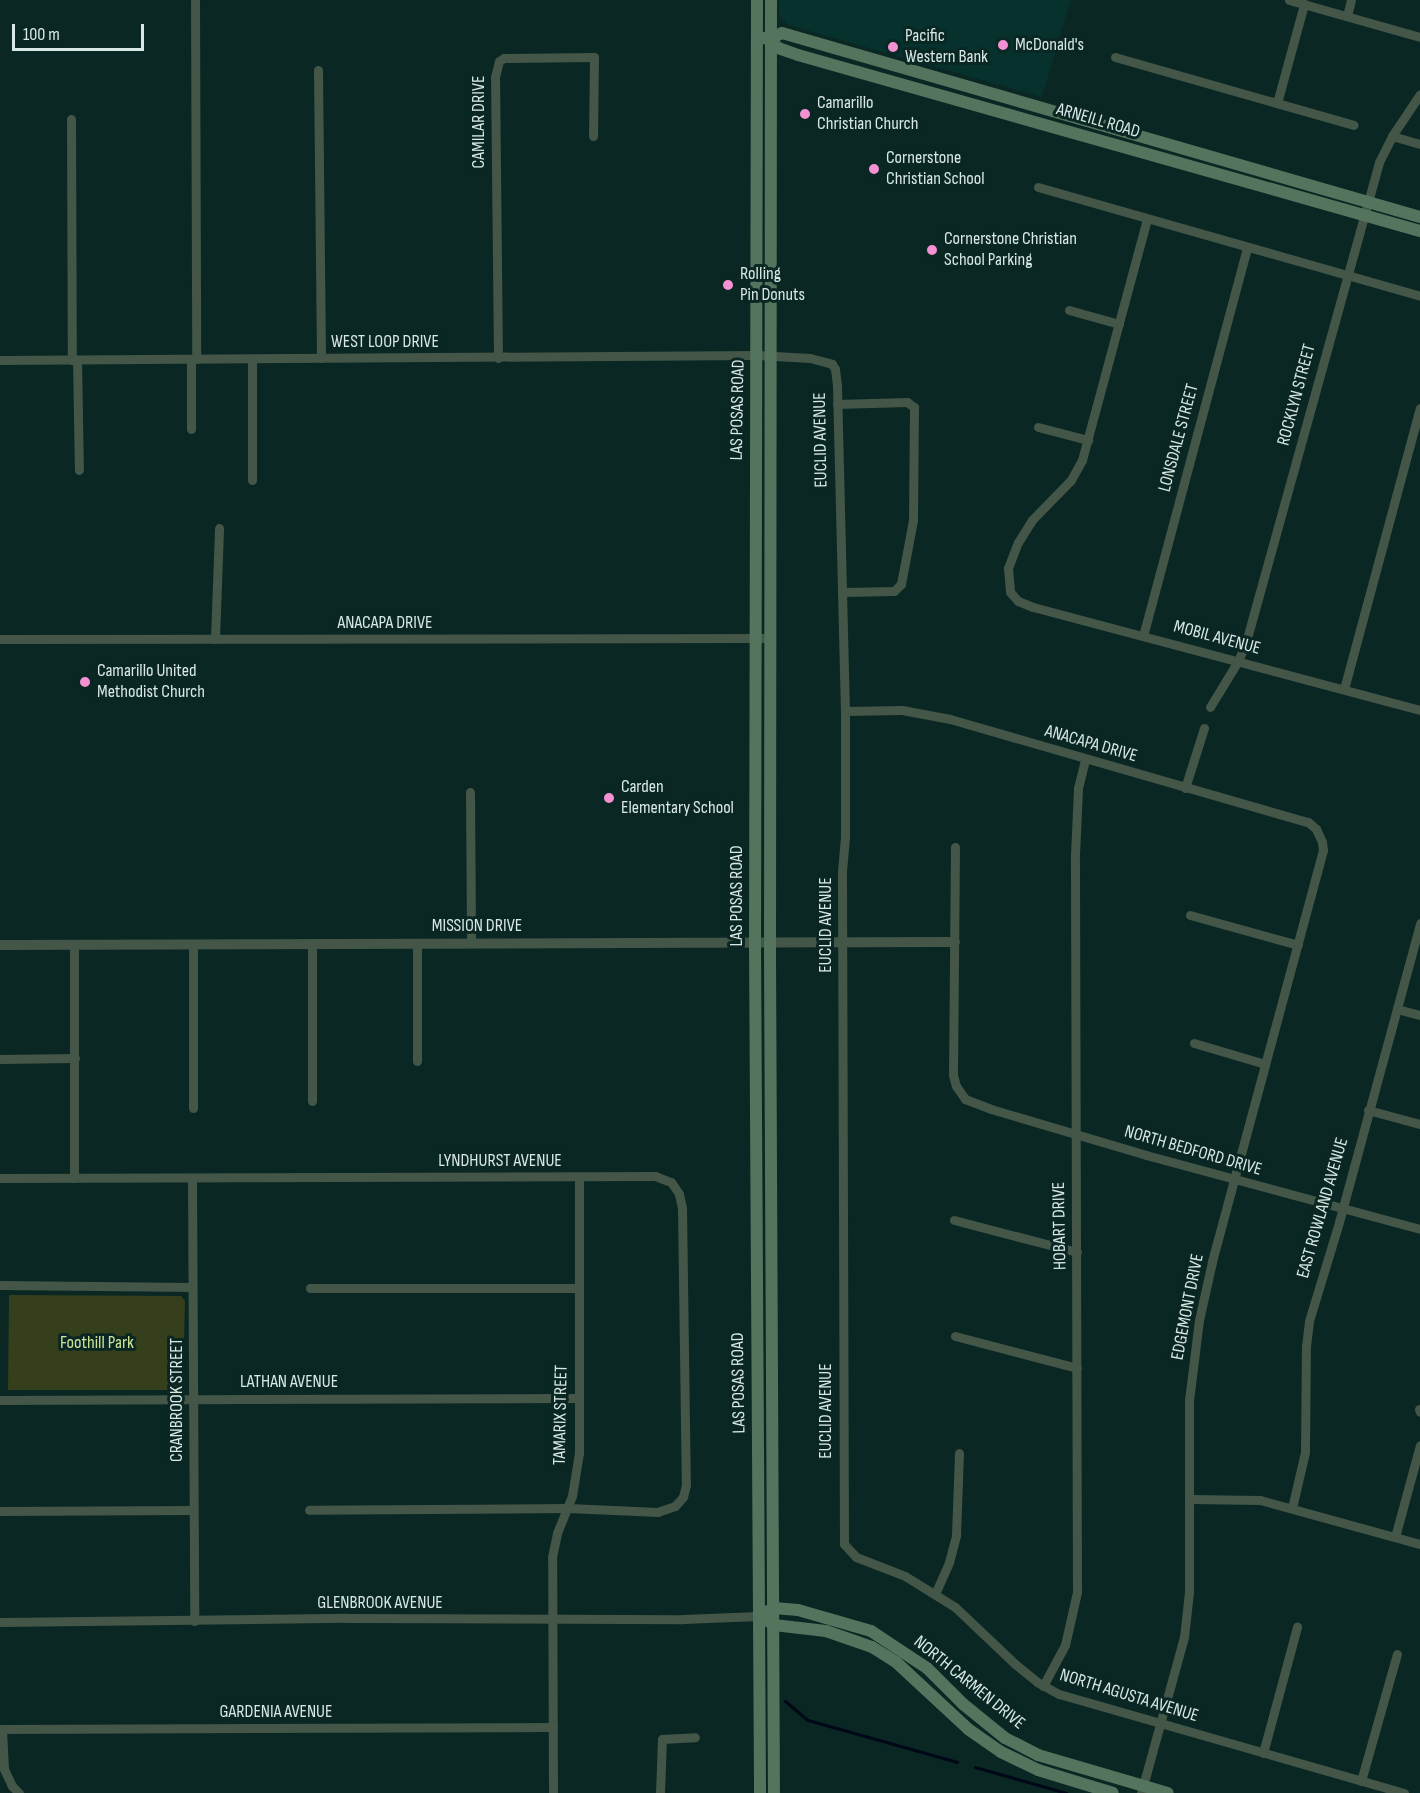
<!DOCTYPE html>
<style>
body{margin:0}
#map{position:relative;width:1420px;height:1793px;overflow:hidden;background:#0a2723;font-family:"Sofia Sans Condensed",sans-serif}
div>[style]{position:absolute}
[style*='--x']{left:calc(var(--x)*1px);top:calc(var(--y)*1px);width:calc(var(--w)*1px);rotate:calc(var(--a)*1deg)}
.built>*{inset:0;background:#07312c}
.green>*{inset:0;background:#363f1c}
.stream>*{height:3px;margin:-1.5px;padding:0 1.5px;transform-origin:1.5px;border-radius:1.5px;background:#000818}
.minor>*{height:9px;margin:-4.5px;padding:0 4.5px;transform-origin:4.5px;border-radius:4.5px;background:#435648}
.tertiary>*{height:10px;margin:-5px;padding:0 5px;transform-origin:5px;border-radius:5px;background:#435648}
.secondary>*{height:12px;margin:-6px;padding:0 6px;transform-origin:6px;border-radius:6px;background:#55745d}
.dots>*{width:16px;height:16px;translate:-50% -50%;box-sizing:border-box;border:3px solid #0a2723;border-radius:50%}
span{translate:-50% -50%;white-space:nowrap;text-align:center;line-height:1.15;-webkit-text-stroke:6px #0a2723;paint-order:stroke}
.poi-label{font-size:18px;color:#d8e8e5}
.left{translate:0 -50%;text-align:left}
.street-label{font-size:18px;color:#d8e8e5}
.park-label{font-size:18px;color:#cde496}
.scale{position:absolute;left:12px;top:24px;width:132px;height:27px;box-sizing:border-box;border:3px solid #d8e8e5;border-top:0;padding-left:8px;font-size:18px;line-height:21px;white-space:nowrap;color:#d8e8e5;-webkit-text-stroke:4px #0a2723;paint-order:stroke}
</style>
<div id="map">
<div class="built">
<div style="clip-path:polygon(779px 0,1071px 0,1042px 97px,788px 25px,779px 16px)"></div>
</div>
<div class="green">
<div style="clip-path:polygon(9px 1295px,181px 1296px,185px 1301px,183px 1386px,177px 1390px,8px 1390px)"></div>
</div>
<div class="stream">
<div style="--x:785;--y:1701;--w:30;--a:40"></div>
<div style="--x:808;--y:1720;--w:155;--a:15.7"></div>
<div style="--x:975;--y:1767;--w:95;--a:15.9"></div>
</div>
<div class="minor">
<div style="--x:195;--y:0;--w:359;--a:89.8"></div>
<div style="--x:1289;--y:0;--w:136;--a:15.8"></div>
<div style="--x:1347;--y:16;--w:16;--a:-76"></div>
<div style="--x:1115;--y:57;--w:248;--a:15.9"></div>
<div style="--x:318;--y:70;--w:288;--a:89.4"></div>
<div style="--x:1277;--y:103;--w:103;--a:-74.7"></div>
<div style="--x:71;--y:119;--w:241;--a:89.8"></div>
<div style="--x:1392;--y:136;--w:29;--a:16"></div>
<div style="--x:1038;--y:187;--w:397;--a:15.9"></div>
<div style="--x:1147;--y:219;--w:250;--a:105.1"></div>
<div style="--x:1082;--y:460;--w:23;--a:119"></div>
<div style="--x:1071;--y:480;--w:56;--a:134.3"></div>
<div style="--x:1032;--y:520;--w:26;--a:122"></div>
<div style="--x:1018;--y:542;--w:28;--a:111"></div>
<div style="--x:1008;--y:568;--w:24;--a:85"></div>
<div style="--x:1010;--y:592;--w:12;--a:48"></div>
<div style="--x:1018;--y:601;--w:16;--a:22"></div>
<div style="--x:1033;--y:607;--w:400;--a:14.9"></div>
<div style="--x:1069;--y:310;--w:52;--a:15.6"></div>
<div style="--x:498;--y:358;--w:281;--a:-90.6"></div>
<div style="--x:495;--y:77;--w:16;--a:-76"></div>
<div style="--x:499;--y:61;--w:6;--a:-31"></div>
<div style="--x:504;--y:58;--w:90;--a:-0.6"></div>
<div style="--x:594;--y:57;--w:79;--a:90.7"></div>
<div style="--x:0;--y:360;--w:757;--a:-0.38"></div>
<div style="--x:757;--y:355;--w:53;--a:3.2"></div>
<div style="--x:810;--y:358;--w:23;--a:15"></div>
<div style="--x:832;--y:364;--w:6;--a:59"></div>
<div style="--x:835;--y:369;--w:17;--a:83"></div>
<div style="--x:837;--y:386;--w:325;--a:88.6"></div>
<div style="--x:845;--y:711;--w:126;--a:90"></div>
<div style="--x:845;--y:837;--w:37;--a:95"></div>
<div style="--x:842;--y:874;--w:670;--a:89.83"></div>
<div style="--x:844;--y:1544;--w:18;--a:47"></div>
<div style="--x:856;--y:1557;--w:53;--a:21.2"></div>
<div style="--x:905;--y:1576;--w:59;--a:31.8"></div>
<div style="--x:955;--y:1607;--w:83;--a:43.5"></div>
<div style="--x:1015;--y:1664;--w:28;--a:39"></div>
<div style="--x:1037;--y:1682;--w:25;--a:29"></div>
<div style="--x:1059;--y:1694;--w:359;--a:16"></div>
<div style="--x:77;--y:360;--w:110;--a:89"></div>
<div style="--x:837;--y:404;--w:70;--a:-1.6"></div>
<div style="--x:907;--y:402;--w:9;--a:36"></div>
<div style="--x:914;--y:407;--w:113;--a:90.5"></div>
<div style="--x:913;--y:520;--w:65;--a:100.6"></div>
<div style="--x:901;--y:584;--w:10;--a:135"></div>
<div style="--x:894;--y:591;--w:52;--a:178.9"></div>
<div style="--x:1038;--y:427;--w:52;--a:14.6"></div>
<div style="--x:191;--y:429;--w:70;--a:-90"></div>
<div style="--x:252;--y:480;--w:121;--a:-90"></div>
<div style="--x:1143;--y:636;--w:402;--a:-75"></div>
<div style="--x:0;--y:639;--w:770;--a:-0.07"></div>
<div style="--x:215;--y:639;--w:111;--a:-87.9"></div>
<div style="--x:1344;--y:689;--w:291;--a:-74.9"></div>
<div style="--x:1210;--y:707;--w:54;--a:-58.7"></div>
<div style="--x:1238;--y:661;--w:21;--a:-67"></div>
<div style="--x:1246;--y:642;--w:498;--a:-74.5"></div>
<div style="--x:1379;--y:162;--w:29;--a:-63"></div>
<div style="--x:1392;--y:136;--w:50;--a:-56.3"></div>
<div style="--x:845;--y:711;--w:57;--a:-1"></div>
<div style="--x:902;--y:710;--w:49;--a:10.6"></div>
<div style="--x:950;--y:719;--w:373;--a:16.1"></div>
<div style="--x:1308;--y:822;--w:11;--a:41"></div>
<div style="--x:1316;--y:829;--w:14;--a:65"></div>
<div style="--x:1322;--y:842;--w:8;--a:83"></div>
<div style="--x:1323;--y:850;--w:427;--a:105.1"></div>
<div style="--x:1212;--y:1262;--w:59;--a:102.6"></div>
<div style="--x:1199;--y:1320;--w:81;--a:97.1"></div>
<div style="--x:1189;--y:1400;--w:192;--a:90"></div>
<div style="--x:1189;--y:1592;--w:45;--a:96.3"></div>
<div style="--x:1184;--y:1637;--w:162;--a:105.4"></div>
<div style="--x:1185;--y:788;--w:63;--a:-72.4"></div>
<div style="--x:470;--y:792;--w:150;--a:89.6"></div>
<div style="--x:955;--y:847;--w:228;--a:90.5"></div>
<div style="--x:953;--y:1075;--w:11;--a:75"></div>
<div style="--x:956;--y:1086;--w:16;--a:55"></div>
<div style="--x:965;--y:1099;--w:28;--a:21"></div>
<div style="--x:991;--y:1109;--w:162;--a:16.5"></div>
<div style="--x:1146;--y:1155;--w:284;--a:15.1"></div>
<div style="--x:1190;--y:915;--w:112;--a:15.5"></div>
<div style="--x:312;--y:944;--w:157;--a:90"></div>
<div style="--x:193;--y:945;--w:163;--a:90"></div>
<div style="--x:1397;--y:1009;--w:24;--a:15"></div>
<div style="--x:1194;--y:1043;--w:74;--a:16.5"></div>
<div style="--x:0;--y:1059;--w:75;--a:-0.8"></div>
<div style="--x:417;--y:1061;--w:117;--a:-90"></div>
<div style="--x:1368;--y:1110;--w:54;--a:15.1"></div>
<div style="--x:0;--y:1178;--w:655;--a:-0.17"></div>
<div style="--x:655;--y:1176;--w:17;--a:21"></div>
<div style="--x:671;--y:1182;--w:14;--a:56"></div>
<div style="--x:679;--y:1194;--w:14;--a:78"></div>
<div style="--x:682;--y:1208;--w:277;--a:89.2"></div>
<div style="--x:686;--y:1485;--w:12;--a:104"></div>
<div style="--x:683;--y:1497;--w:12;--a:132"></div>
<div style="--x:675;--y:1506;--w:18;--a:161"></div>
<div style="--x:658;--y:1512;--w:90;--a:-177.5"></div>
<div style="--x:568;--y:1508;--w:259;--a:179.6"></div>
<div style="--x:74;--y:1178;--w:233;--a:-90"></div>
<div style="--x:192;--y:1178;--w:443;--a:89.7"></div>
<div style="--x:954;--y:1220;--w:127;--a:14.6"></div>
<div style="--x:0;--y:1285;--w:192;--a:0.6"></div>
<div style="--x:310;--y:1288;--w:268;--a:0"></div>
<div style="--x:955;--y:1336;--w:126;--a:14.7"></div>
<div style="--x:0;--y:1400;--w:578;--a:-0.2"></div>
<div style="--x:1419;--y:1409;--w:3;--a:72"></div>
<div style="--x:1190;--y:1499;--w:70;--a:0.8"></div>
<div style="--x:1260;--y:1500;--w:166;--a:15.4"></div>
<div style="--x:1292;--y:1508;--w:57;--a:-76.9"></div>
<div style="--x:1305;--y:1452;--w:106;--a:-89.5"></div>
<div style="--x:1306;--y:1346;--w:25;--a:-83"></div>
<div style="--x:1309;--y:1321;--w:103;--a:-73.1"></div>
<div style="--x:1339;--y:1222;--w:310;--a:-74.8"></div>
<div style="--x:0;--y:1511;--w:193;--a:-0.3"></div>
<div style="--x:1395;--y:1537;--w:95;--a:-74.8"></div>
<div style="--x:935;--y:1594;--w:35;--a:-66"></div>
<div style="--x:949;--y:1562;--w:28;--a:-75"></div>
<div style="--x:956;--y:1535;--w:82;--a:-87.9"></div>
<div style="--x:0;--y:1622;--w:346;--a:-0.7"></div>
<div style="--x:346;--y:1618;--w:337;--a:0.2"></div>
<div style="--x:683;--y:1619;--w:76;--a:-2.3"></div>
<div style="--x:1043;--y:1686;--w:47;--a:-61.8"></div>
<div style="--x:1065;--y:1645;--w:54;--a:-77.2"></div>
<div style="--x:1077;--y:1592;--w:737;--a:-90.16"></div>
<div style="--x:1075;--y:855;--w:67;--a:-87.4"></div>
<div style="--x:1078;--y:788;--w:30;--a:-76"></div>
<div style="--x:0;--y:1729;--w:553;--a:-0.21"></div>
<div style="--x:2;--y:1729;--w:40;--a:87.1"></div>
<div style="--x:4;--y:1769;--w:19;--a:65"></div>
<div style="--x:12;--y:1786;--w:10;--a:45"></div>
<div style="--x:1263;--y:1753;--w:131;--a:-74.9"></div>
<div style="--x:1361;--y:1781;--w:132;--a:-74.2"></div>
<div style="--x:553;--y:1793;--w:236;--a:-90.2"></div>
<div style="--x:552;--y:1557;--w:25;--a:-78"></div>
<div style="--x:557;--y:1533;--w:40;--a:-68"></div>
<div style="--x:572;--y:1496;--w:44;--a:-80.8"></div>
<div style="--x:579;--y:1453;--w:276;--a:-90"></div>
<div style="--x:660;--y:1793;--w:54;--a:-87.9"></div>
<div style="--x:662;--y:1739;--w:33;--a:-3"></div>
</div>
<div class="tertiary">
<div style="--x:0;--y:945;--w:955;--a:-0.18"></div>
</div>
<div class="secondary">
<div style="--x:757;--y:0;--w:944;--a:90.12"></div>
<div style="--x:755;--y:944;--w:849;--a:89.66"></div>
<div style="--x:771;--y:0;--w:955;--a:90.06"></div>
<div style="--x:770;--y:955;--w:838;--a:89.73"></div>
<div style="--x:763;--y:38;--w:7;--a:8"></div>
<div style="--x:770;--y:39;--w:13;--a:-27"></div>
<div style="--x:782;--y:33;--w:664;--a:16.09"></div>
<div style="--x:770;--y:39;--w:12;--a:48"></div>
<div style="--x:778;--y:48;--w:21;--a:19"></div>
<div style="--x:798;--y:55;--w:646;--a:15.8"></div>
<div style="--x:768;--y:1611;--w:7;--a:-27"></div>
<div style="--x:774;--y:1608;--w:24;--a:5"></div>
<div style="--x:798;--y:1610;--w:76;--a:16"></div>
<div style="--x:871;--y:1631;--w:67;--a:33.5"></div>
<div style="--x:927;--y:1668;--w:51;--a:45"></div>
<div style="--x:963;--y:1704;--w:54;--a:39"></div>
<div style="--x:1005;--y:1738;--w:37;--a:27"></div>
<div style="--x:1038;--y:1755;--w:135;--a:16.3"></div>
<div style="--x:768;--y:1621;--w:7;--a:34"></div>
<div style="--x:774;--y:1625;--w:52;--a:6.6"></div>
<div style="--x:826;--y:1631;--w:49;--a:19.2"></div>
<div style="--x:872;--y:1647;--w:28;--a:32"></div>
<div style="--x:896;--y:1662;--w:98;--a:42.9"></div>
<div style="--x:968;--y:1729;--w:40;--a:34.9"></div>
<div style="--x:1001;--y:1752;--w:41;--a:25.9"></div>
<div style="--x:1038;--y:1770;--w:78;--a:17"></div>
</div>
<div class="dots">
<div style="left:1003px;top:45px;background:#f491d3"></div>
<div style="left:893px;top:47px;background:#f491d3"></div>
<div style="left:805px;top:114px;background:#f491d3"></div>
<div style="left:874px;top:169px;background:#f491d3"></div>
<div style="left:932px;top:250px;background:#f491d3"></div>
<div style="left:728px;top:285px;background:#f491d3"></div>
<div style="left:85px;top:682px;background:#f491d3"></div>
<div style="left:609px;top:798px;background:#f491d3"></div>
</div>
<div class="poi-label">
<span class="left" style="left:905px;top:47px">Pacific<br>Western Bank</span>
<span class="left" style="left:1015px;top:45px">McDonald's</span>
<span class="left" style="left:817px;top:114px">Camarillo<br>Christian Church</span>
<span class="left" style="left:886px;top:169px">Cornerstone<br>Christian School</span>
<span class="left" style="left:944px;top:250px">Cornerstone Christian<br>School Parking</span>
<span class="left" style="left:740px;top:285px">Rolling<br>Pin Donuts</span>
<span class="left" style="left:97px;top:682px">Camarillo United<br>Methodist Church</span>
<span class="left" style="left:621px;top:798px">Carden<br>Elementary School</span>
</div>
<div class="street-label">
<span style="left:1098px;top:121px;rotate:16deg">ARNEILL ROAD</span>
<span style="left:479px;top:122px;rotate:-90deg">CAMILAR DRIVE</span>
<span style="left:385px;top:342px">WEST LOOP DRIVE</span>
<span style="left:1297px;top:395px;rotate:-75deg">ROCKLYN STREET</span>
<span style="left:738px;top:410px;rotate:-89deg">LAS POSAS ROAD</span>
<span style="left:1179px;top:438px;rotate:-75deg">LONSDALE STREET</span>
<span style="left:821px;top:440px;rotate:-91deg">EUCLID AVENUE</span>
<span style="left:385px;top:623px">ANACAPA DRIVE</span>
<span style="left:1217px;top:638px;rotate:15deg">MOBIL AVENUE</span>
<span style="left:1091px;top:744px;rotate:16deg">ANACAPA DRIVE</span>
<span style="left:737px;top:896px;rotate:-90deg">LAS POSAS ROAD</span>
<span style="left:826px;top:925px;rotate:-90deg">EUCLID AVENUE</span>
<span style="left:477px;top:926px">MISSION DRIVE</span>
<span style="left:1193px;top:1151px;rotate:16deg">NORTH BEDFORD DRIVE</span>
<span style="left:500px;top:1161px">LYNDHURST AVENUE</span>
<span style="left:1323px;top:1208px;rotate:-74deg">EAST ROWLAND AVENUE</span>
<span style="left:1060px;top:1226px;rotate:-91deg">HOBART DRIVE</span>
<span style="left:1188px;top:1307px;rotate:-79deg">EDGEMONT DRIVE</span>
<span style="left:289px;top:1382px">LATHAN AVENUE</span>
<span style="left:739px;top:1383px;rotate:-91deg">LAS POSAS ROAD</span>
<span style="left:177px;top:1400px;rotate:-90deg">CRANBROOK STREET</span>
<span style="left:826px;top:1411px;rotate:-90deg">EUCLID AVENUE</span>
<span style="left:561px;top:1415px;rotate:-89deg">TAMARIX STREET</span>
<span style="left:380px;top:1603px">GLENBROOK AVENUE</span>
<span style="left:969px;top:1683px;rotate:39deg">NORTH CARMEN DRIVE</span>
<span style="left:1129px;top:1696px;rotate:17deg">NORTH AGUSTA AVENUE</span>
<span style="left:276px;top:1712px">GARDENIA AVENUE</span>
</div>
<div class="park-label">
<span style="left:97px;top:1343px">Foothill Park</span>
</div>
<div class="scale">100 m</div>
</div>
